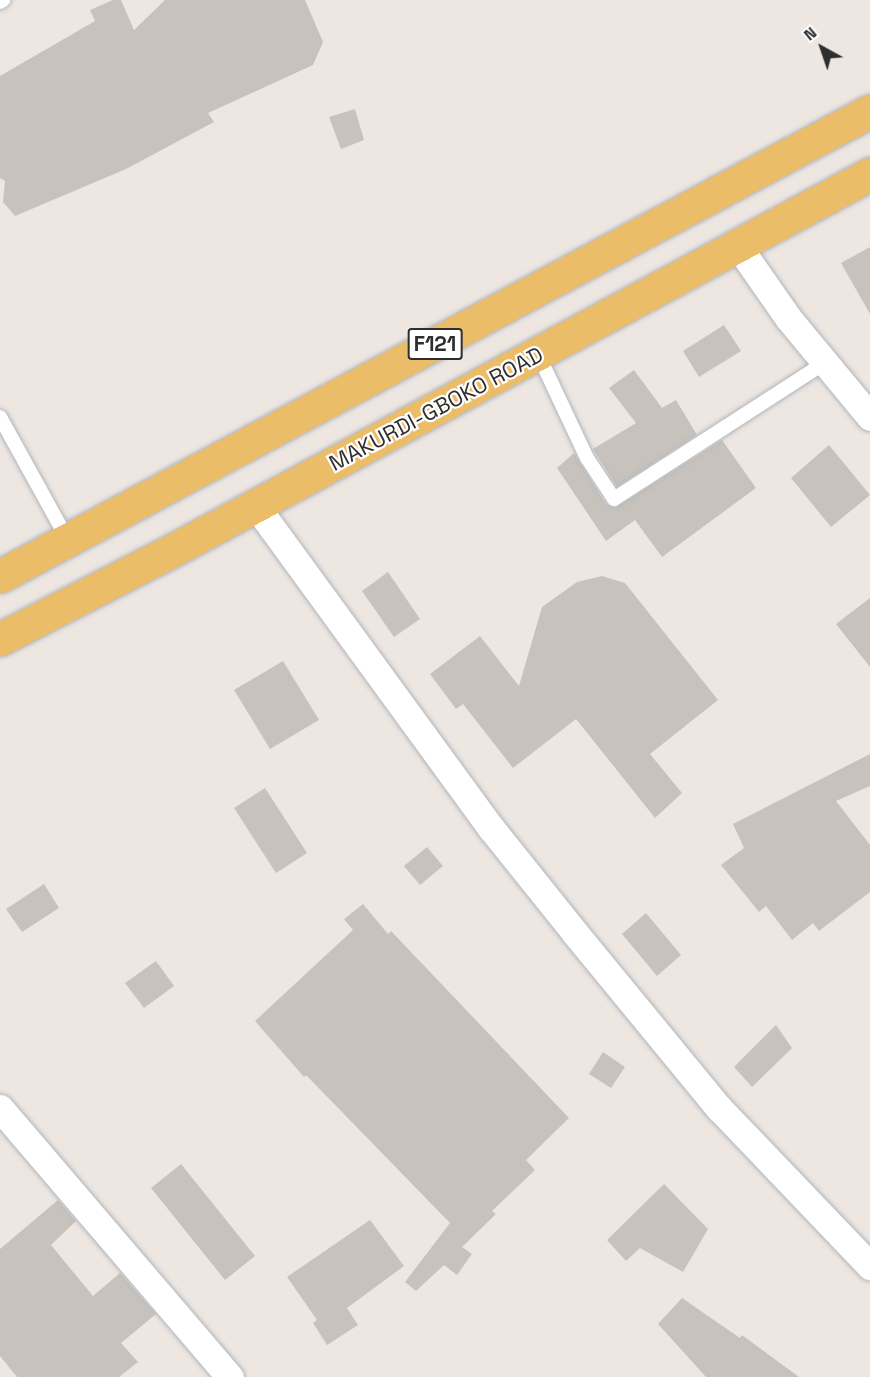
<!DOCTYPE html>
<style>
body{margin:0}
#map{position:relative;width:870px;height:1377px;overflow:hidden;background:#eee7e1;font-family:"Space Grotesk",sans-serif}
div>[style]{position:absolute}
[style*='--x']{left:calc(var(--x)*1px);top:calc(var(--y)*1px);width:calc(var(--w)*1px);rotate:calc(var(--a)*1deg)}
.building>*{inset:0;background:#c7c2bc}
.roads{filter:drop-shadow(0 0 2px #b1b5bd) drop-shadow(0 0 2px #b1b5bd)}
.service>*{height:14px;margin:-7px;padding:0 7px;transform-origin:7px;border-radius:7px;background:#fff}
.minor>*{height:27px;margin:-13.5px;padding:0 13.5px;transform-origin:13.5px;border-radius:13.5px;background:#fff}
.primary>*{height:33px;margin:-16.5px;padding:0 16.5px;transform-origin:16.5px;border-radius:16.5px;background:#ecbd68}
span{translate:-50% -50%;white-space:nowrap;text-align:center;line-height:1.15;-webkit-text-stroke:4.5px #fff;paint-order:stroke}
.shield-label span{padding:2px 4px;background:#fff;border:2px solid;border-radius:4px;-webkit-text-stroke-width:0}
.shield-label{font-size:21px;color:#2e2e2e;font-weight:700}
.street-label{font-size:22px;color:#2e2e2e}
.north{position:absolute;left:792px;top:18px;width:60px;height:60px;-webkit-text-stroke:4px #fff;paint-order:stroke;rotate:320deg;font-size:16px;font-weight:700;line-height:24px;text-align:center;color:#2e2e2e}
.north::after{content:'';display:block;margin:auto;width:21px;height:27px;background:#2e2e2e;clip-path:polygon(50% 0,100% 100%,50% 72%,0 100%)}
</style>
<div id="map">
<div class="building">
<div style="clip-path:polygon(113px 0,121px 0,134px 30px,165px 0,305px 0,323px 42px,313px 65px,208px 113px,214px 122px,126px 169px,15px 216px,3px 202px,5px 181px,0 178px,0 76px,95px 21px,90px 10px)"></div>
<div style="clip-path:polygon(355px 109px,364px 140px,341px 149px,329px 117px)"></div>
<div style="clip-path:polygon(870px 247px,870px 314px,841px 263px)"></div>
<div style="clip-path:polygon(724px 325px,741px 351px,699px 377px,683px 351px)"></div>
<div style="clip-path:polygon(634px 370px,662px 408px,676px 400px,697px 435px,617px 487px,593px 449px,636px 423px,609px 388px)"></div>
<div style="clip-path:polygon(722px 440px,756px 488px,662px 557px,635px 520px,606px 541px,557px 468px,574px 453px,606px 504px,615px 508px)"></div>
<div style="clip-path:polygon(829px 445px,870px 495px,831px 527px,791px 478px)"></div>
<div style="clip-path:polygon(388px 572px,420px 619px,394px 637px,362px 591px)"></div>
<div style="clip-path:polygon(602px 576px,625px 583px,718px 700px,650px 754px,682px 793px,655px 818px,576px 719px,513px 768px,463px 704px,456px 709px,430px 674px,480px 636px,519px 686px,542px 607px,577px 582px)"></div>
<div style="clip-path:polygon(870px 598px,870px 667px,836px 624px)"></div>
<div style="clip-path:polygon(283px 661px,319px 720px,270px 749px,234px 690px)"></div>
<div style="clip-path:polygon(870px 754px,870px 786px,836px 801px,870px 845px,870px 892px,819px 931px,813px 923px,792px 940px,766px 906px,759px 912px,721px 865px,744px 848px,733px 824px)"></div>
<div style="clip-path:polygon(265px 788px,307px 853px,276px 873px,234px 808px)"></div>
<div style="clip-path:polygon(427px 847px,443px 866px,420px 885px,404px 866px)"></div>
<div style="clip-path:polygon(44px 884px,59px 908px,22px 932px,6px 909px)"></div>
<div style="clip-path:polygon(363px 904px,388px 934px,391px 931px,569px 1118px,526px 1160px,535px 1170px,492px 1211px,496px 1214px,462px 1247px,472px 1254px,457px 1275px,444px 1265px,416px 1291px,405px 1282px,450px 1223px,306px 1075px,304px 1077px,255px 1021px,353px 930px,344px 919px)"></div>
<div style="clip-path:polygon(646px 913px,681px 955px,657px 976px,622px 934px)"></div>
<div style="clip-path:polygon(156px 961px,174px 986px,144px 1008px,125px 983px)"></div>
<div style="clip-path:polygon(776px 1025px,792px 1048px,752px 1087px,734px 1067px)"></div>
<div style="clip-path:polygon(603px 1052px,625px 1067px,611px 1088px,589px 1074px)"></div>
<div style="clip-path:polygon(181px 1164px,255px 1256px,225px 1280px,151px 1188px)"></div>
<div style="clip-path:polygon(664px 1184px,708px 1229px,683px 1272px,640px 1248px,626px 1261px,607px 1240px)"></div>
<div style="clip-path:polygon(58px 1200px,76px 1221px,51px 1245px,93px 1296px,120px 1273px,156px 1314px,121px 1343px,138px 1362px,119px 1377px,17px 1377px,0 1356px,0 1249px)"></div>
<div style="clip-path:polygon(370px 1220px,404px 1266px,347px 1308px,358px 1325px,327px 1345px,313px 1323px,317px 1320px,287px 1277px)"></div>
<div style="clip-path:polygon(682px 1298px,740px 1338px,742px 1335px,799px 1377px,706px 1377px,658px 1324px)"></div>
</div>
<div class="roads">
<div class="service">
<div style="--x:0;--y:2;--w:4;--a:-34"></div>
<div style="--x:538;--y:354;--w:115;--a:64.8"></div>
<div style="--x:587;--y:458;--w:49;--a:56.6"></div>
<div style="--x:614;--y:499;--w:254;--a:-32.9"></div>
<div style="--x:0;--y:417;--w:141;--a:61.1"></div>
</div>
<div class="minor">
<div style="--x:738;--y:246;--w:89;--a:55.1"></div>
<div style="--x:789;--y:319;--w:127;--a:50.4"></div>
<div style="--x:256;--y:506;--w:399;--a:53.9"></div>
<div style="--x:491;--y:828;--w:134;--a:51.3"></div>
<div style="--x:575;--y:933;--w:227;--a:50.6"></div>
<div style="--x:719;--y:1108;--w:219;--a:46.3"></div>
<div style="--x:0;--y:1108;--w:354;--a:49.5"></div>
</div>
<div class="primary">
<div style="--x:0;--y:576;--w:986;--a:-28.12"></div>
<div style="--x:0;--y:639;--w:197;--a:-27.2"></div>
<div style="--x:175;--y:549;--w:790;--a:-28.35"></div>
</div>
</div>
<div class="shield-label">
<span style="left:435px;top:344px">F121</span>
</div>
<div class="street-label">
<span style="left:436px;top:409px;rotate:-28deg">MAKURDI-GBOKO ROAD</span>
</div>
<div class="north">N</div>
</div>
